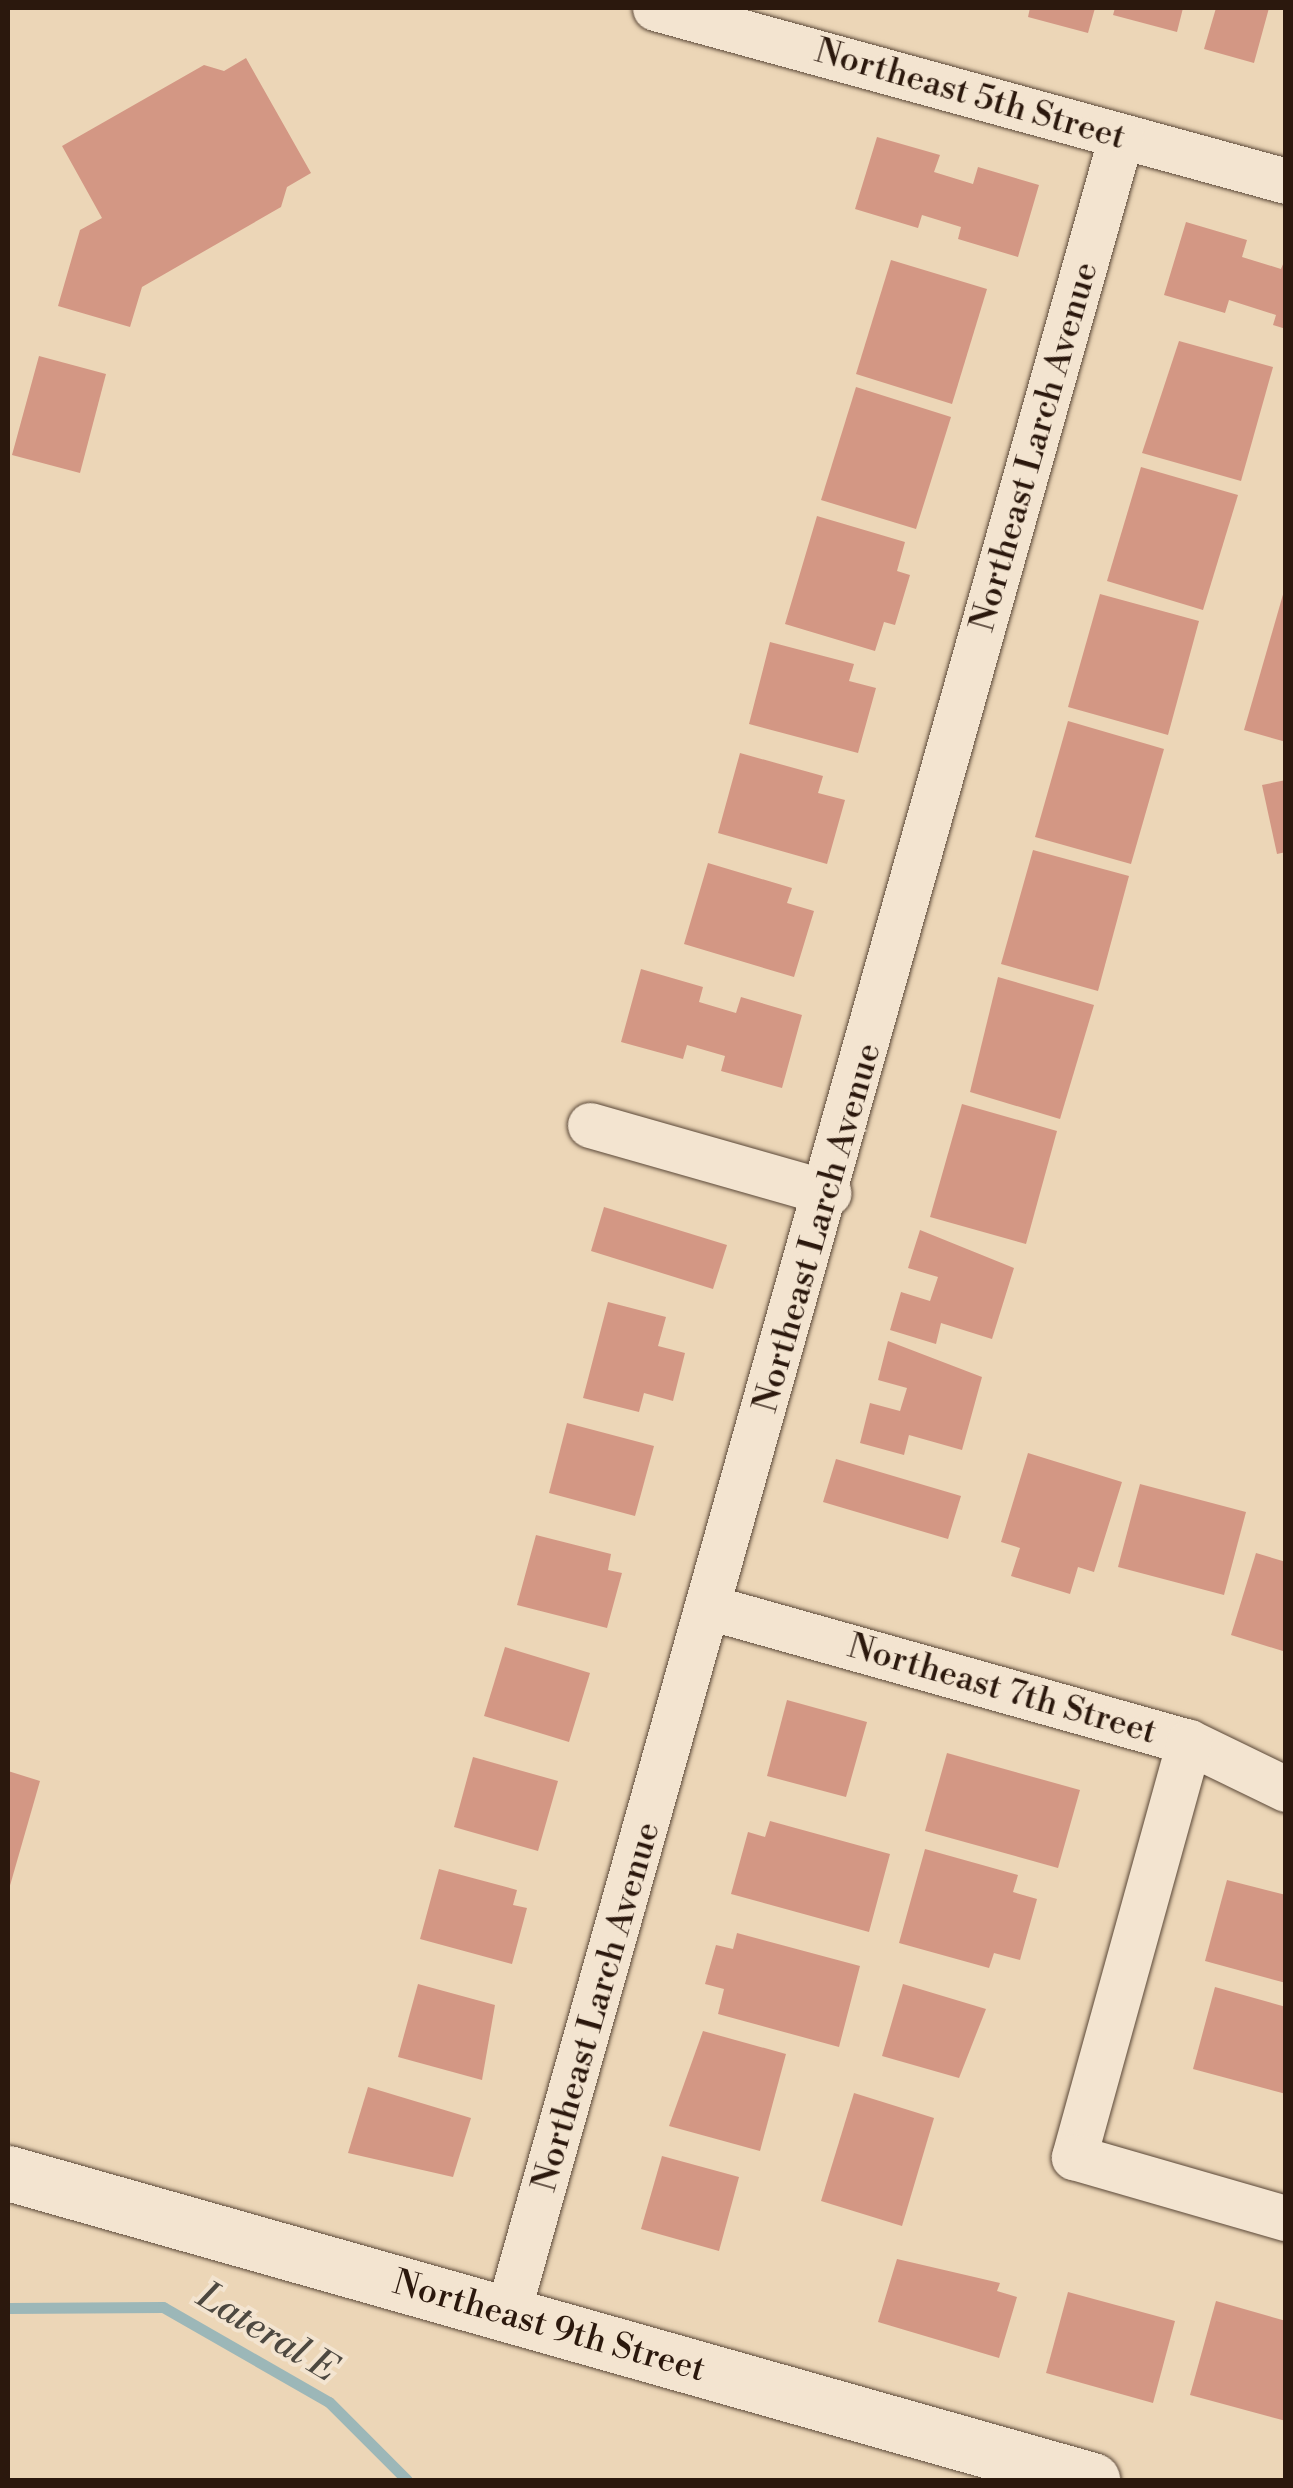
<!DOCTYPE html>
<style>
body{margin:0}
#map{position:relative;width:1293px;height:2488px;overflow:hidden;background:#ecd6b7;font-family:"Libre Bodoni",serif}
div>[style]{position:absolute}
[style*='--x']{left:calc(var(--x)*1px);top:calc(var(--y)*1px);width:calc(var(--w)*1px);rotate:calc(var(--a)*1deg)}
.stream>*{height:11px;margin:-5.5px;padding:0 5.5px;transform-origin:5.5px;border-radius:5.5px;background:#9cb7b8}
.building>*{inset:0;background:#d39784}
.roads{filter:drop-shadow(0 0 2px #5b4838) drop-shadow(0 0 2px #5b4838)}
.minor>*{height:45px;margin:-22.5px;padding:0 22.5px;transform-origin:22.5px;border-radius:22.5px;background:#f3e4d0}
.secondary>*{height:55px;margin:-27.5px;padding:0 27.5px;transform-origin:27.5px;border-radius:27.5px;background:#f3e4d0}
span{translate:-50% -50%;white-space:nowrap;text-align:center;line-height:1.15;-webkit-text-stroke:8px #f3e4d0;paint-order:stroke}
.street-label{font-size:35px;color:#2b180d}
.water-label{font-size:38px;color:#4d4840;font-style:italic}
.frame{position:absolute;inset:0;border:10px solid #2b180d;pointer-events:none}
</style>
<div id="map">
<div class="stream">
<div style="--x:8;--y:2308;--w:155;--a:-0.4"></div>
<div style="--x:163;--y:2307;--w:191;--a:29.8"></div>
<div style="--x:329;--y:2402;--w:110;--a:45"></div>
</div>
<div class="building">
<div style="clip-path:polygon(1030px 8px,1095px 8px,1088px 33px,1028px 17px)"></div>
<div style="clip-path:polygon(1115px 8px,1183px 8px,1177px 32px,1113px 15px)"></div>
<div style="clip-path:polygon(1216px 8px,1269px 8px,1254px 63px,1204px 49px)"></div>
<div style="clip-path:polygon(246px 58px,311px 173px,287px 187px,281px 207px,142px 287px,130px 327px,58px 306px,80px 230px,102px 218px,62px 146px,204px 65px,224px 71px)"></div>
<div style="clip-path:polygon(877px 137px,940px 155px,934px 172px,973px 184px,978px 167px,1039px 185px,1018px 257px,958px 239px,961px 227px,922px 215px,918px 228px,855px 209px)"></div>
<div style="clip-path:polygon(1186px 222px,1247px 240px,1242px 257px,1281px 269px,1286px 257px,1286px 329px,1273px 325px,1276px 315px,1229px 300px,1225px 313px,1164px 295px)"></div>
<div style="clip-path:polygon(891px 260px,987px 289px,952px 404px,856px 374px)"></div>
<div style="clip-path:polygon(1179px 341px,1273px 367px,1241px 481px,1142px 453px)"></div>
<div style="clip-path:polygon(39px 356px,106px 374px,80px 473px,12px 455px)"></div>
<div style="clip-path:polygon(856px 387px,951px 417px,916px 529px,821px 500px)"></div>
<div style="clip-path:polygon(1141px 467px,1238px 495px,1203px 610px,1107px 581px)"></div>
<div style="clip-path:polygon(817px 516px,905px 542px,897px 571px,910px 575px,895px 625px,884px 622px,875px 651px,785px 624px)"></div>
<div style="clip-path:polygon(1284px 591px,1286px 591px,1286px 742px,1244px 730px)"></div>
<div style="clip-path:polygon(1100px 594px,1199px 621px,1168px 735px,1068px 707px)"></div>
<div style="clip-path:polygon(770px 642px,854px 664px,849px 681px,876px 688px,858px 753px,749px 724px)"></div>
<div style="clip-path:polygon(1068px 721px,1164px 749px,1131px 864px,1035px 837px)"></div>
<div style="clip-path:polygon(740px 753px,823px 776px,818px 793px,845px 800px,827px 864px,718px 833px)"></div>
<div style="clip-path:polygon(1286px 780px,1286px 852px,1277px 854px,1262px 785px)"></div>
<div style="clip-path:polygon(1033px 850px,1129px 876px,1098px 991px,1001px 964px)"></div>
<div style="clip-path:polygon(708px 863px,792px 888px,787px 903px,814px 911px,794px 977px,684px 944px)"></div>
<div style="clip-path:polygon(641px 969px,703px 987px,699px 1002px,736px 1013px,741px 997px,802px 1015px,782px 1088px,721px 1071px,725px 1056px,687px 1045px,683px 1059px,621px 1042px)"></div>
<div style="clip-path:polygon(998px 977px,1094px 1005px,1060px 1119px,970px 1092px)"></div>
<div style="clip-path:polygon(962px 1104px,1057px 1131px,1026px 1244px,930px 1217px)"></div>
<div style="clip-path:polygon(604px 1207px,727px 1245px,713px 1289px,591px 1251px)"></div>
<div style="clip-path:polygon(920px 1230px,1014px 1268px,992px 1339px,941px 1323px,936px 1344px,890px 1330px,901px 1292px,930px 1301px,938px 1277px,908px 1268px)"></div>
<div style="clip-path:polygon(608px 1302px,666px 1317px,658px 1346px,685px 1353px,673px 1401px,644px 1393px,639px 1412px,583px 1398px)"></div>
<div style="clip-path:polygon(888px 1341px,982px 1377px,962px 1450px,909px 1435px,904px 1455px,860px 1443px,870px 1403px,900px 1411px,907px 1388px,878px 1380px)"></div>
<div style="clip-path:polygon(567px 1423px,654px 1446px,635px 1516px,549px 1493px)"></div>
<div style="clip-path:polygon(1028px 1453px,1122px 1482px,1094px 1572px,1078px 1567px,1070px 1594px,1011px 1576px,1020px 1548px,1001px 1542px)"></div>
<div style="clip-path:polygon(836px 1459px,961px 1496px,948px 1539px,823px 1502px)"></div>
<div style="clip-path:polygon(1140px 1484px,1246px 1512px,1224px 1595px,1118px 1567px)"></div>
<div style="clip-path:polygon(536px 1535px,611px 1554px,608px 1570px,622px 1573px,607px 1628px,517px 1605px)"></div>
<div style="clip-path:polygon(1256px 1553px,1286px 1562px,1286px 1652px,1231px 1635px)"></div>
<div style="clip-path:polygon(505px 1647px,590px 1673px,569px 1742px,484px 1716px)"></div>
<div style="clip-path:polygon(787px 1700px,867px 1722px,846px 1797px,767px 1776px)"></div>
<div style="clip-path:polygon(947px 1753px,1080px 1790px,1058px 1868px,925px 1831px)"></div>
<div style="clip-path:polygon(473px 1757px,558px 1781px,538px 1851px,454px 1827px)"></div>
<div style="clip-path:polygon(8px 1771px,40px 1781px,9px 1889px,8px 1889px)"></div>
<div style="clip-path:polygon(770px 1821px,890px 1854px,869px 1932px,731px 1894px,748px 1832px,765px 1837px)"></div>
<div style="clip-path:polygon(925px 1849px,1018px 1875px,1013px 1892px,1037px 1899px,1020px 1960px,994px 1953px,989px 1968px,899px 1943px)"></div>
<div style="clip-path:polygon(439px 1869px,517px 1890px,513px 1905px,527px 1908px,512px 1964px,420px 1939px)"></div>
<div style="clip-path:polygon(1227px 1880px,1286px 1895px,1286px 1983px,1205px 1961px)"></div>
<div style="clip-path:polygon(737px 1933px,860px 1966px,839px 2047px,718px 2014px,724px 1989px,705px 1984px,716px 1945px,733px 1949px)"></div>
<div style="clip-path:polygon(418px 1984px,495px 2005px,482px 2080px,398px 2057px)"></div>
<div style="clip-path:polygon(903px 1984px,986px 2009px,959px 2078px,882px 2056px)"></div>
<div style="clip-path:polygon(1215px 1987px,1286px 2007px,1286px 2094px,1193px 2069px)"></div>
<div style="clip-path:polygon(703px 2031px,786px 2054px,760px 2151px,669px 2126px)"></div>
<div style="clip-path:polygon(368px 2087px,471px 2118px,453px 2177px,348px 2153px)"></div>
<div style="clip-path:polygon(854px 2093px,934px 2118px,902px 2226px,821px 2201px)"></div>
<div style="clip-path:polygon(662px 2156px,739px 2177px,719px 2251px,641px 2229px)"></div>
<div style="clip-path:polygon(897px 2259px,1000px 2283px,997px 2291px,1017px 2297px,999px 2358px,878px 2322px)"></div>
<div style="clip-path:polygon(1068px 2292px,1175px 2321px,1153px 2403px,1046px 2373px)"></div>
<div style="clip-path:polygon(1216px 2301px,1286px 2321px,1286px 2421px,1190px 2395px)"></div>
</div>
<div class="roads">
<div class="minor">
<div style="--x:655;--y:8;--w:654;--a:15.33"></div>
<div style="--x:590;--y:1125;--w:248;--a:15.9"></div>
<div style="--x:712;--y:1608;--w:495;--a:15.7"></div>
<div style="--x:1189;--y:1742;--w:108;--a:25.9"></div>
<div style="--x:1189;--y:1742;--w:431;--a:105.5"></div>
<div style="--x:1074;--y:2157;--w:221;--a:16.1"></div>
<div style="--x:507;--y:2315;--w:2263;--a:-74.26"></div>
</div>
<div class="secondary">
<div style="--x:8;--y:2173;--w:1127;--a:15.81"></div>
</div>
</div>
<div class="street-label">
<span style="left:970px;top:95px;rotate:16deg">Northeast 5th Street</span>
<span style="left:1035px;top:447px;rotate:-74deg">Northeast Larch Avenue</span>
<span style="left:818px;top:1228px;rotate:-74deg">Northeast Larch Avenue</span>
<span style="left:1002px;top:1690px;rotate:16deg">Northeast 7th Street</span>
<span style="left:597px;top:2007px;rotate:-74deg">Northeast Larch Avenue</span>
<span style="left:549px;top:2327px;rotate:16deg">Northeast 9th Street</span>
</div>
<div class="water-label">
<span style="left:267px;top:2333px;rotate:31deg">Lateral E</span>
</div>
<div class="frame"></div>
</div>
